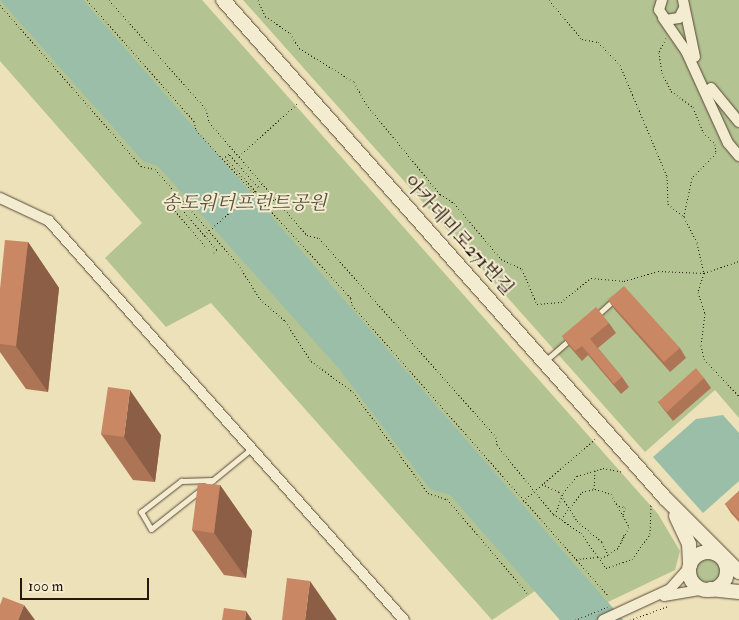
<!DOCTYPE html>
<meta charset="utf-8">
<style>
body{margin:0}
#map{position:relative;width:739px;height:620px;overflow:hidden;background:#ece1b8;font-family:"IM FELL Double Pica","Noto Serif KR",serif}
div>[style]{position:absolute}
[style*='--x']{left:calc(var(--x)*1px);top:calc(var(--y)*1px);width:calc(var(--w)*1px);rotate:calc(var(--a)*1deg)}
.green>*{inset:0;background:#b4c392}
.round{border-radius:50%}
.water>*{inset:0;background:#9abea8}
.path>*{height:1px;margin-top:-0.5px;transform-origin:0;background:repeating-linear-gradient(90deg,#28150d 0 1px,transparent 0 3.5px)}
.roads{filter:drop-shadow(0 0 1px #594838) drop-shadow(0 0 1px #594838)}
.lane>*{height:5px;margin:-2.5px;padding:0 2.5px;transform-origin:2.5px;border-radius:2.5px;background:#f3ecd1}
.street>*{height:10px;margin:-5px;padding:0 5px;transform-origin:5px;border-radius:5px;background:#f3ecd1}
.secondary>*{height:14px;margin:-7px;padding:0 7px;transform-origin:7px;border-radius:7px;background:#f3ecd1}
.secondary>.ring{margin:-7px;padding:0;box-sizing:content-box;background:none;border:14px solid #f3ecd1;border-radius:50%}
.path-bridge>*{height:1px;margin-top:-0.5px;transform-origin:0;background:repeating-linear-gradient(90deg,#28150d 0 1px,transparent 0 3.5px)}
.wall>*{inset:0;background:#ad7456}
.shaded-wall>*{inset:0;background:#8d5e46}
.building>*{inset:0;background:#c98764}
span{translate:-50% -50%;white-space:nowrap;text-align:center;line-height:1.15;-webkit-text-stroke:4px #f3ecd1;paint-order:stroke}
.park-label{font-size:19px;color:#59523c;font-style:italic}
.street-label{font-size:19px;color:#28150d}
.scale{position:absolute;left:20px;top:578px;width:129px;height:22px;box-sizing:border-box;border:2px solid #28150d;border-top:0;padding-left:6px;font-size:15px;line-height:18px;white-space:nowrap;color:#28150d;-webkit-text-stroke:4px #f3ecd1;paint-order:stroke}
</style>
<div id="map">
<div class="green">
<div style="clip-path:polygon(0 0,202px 0,658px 514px,680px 551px,675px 570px,608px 602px,623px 620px,560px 620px,535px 591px,492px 620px,211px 303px,166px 327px,105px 258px,142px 223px,0 61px)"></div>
<div style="clip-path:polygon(243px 0,739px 0,739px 418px,715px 390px,645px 452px)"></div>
<div class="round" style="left:695px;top:557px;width:26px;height:26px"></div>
</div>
<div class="water">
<div style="clip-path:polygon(0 0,83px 0,623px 620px,560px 620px,450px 495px,430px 489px,340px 370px,158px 166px,143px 161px)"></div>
<div style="clip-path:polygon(723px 415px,739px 433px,739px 481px,703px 513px,653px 457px,696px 419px)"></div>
</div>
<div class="path">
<div style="--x:87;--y:0;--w:162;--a:48.5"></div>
<div style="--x:194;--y:121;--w:9;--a:77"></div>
<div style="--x:196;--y:130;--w:229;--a:47.3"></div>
<div style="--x:351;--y:298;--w:7;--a:82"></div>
<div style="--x:352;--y:305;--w:388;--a:48.6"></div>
<div style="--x:109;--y:0;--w:146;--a:48.3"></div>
<div style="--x:206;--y:109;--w:13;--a:77"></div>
<div style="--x:209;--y:122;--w:150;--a:49.1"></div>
<div style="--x:307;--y:235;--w:12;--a:14"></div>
<div style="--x:319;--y:238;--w:266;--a:48.3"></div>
<div style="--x:496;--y:437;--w:8;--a:83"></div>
<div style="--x:497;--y:445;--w:89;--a:50.9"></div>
<div style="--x:553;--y:514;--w:34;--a:34"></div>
<div style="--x:581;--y:533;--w:29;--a:55"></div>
<div style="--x:258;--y:0;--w:17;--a:66"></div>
<div style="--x:265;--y:16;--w:30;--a:34"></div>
<div style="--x:290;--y:33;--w:17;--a:59"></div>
<div style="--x:299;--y:48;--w:65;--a:31.7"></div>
<div style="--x:354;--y:82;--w:25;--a:61"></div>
<div style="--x:366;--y:104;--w:117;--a:50.6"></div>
<div style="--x:440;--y:194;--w:17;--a:33"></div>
<div style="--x:454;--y:203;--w:73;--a:50"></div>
<div style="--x:501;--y:259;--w:23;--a:25"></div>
<div style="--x:522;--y:269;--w:38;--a:67"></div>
<div style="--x:537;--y:304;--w:24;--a:-5"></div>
<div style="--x:561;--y:302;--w:38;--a:-39"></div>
<div style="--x:591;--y:278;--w:33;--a:5"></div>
<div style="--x:624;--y:281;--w:35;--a:-16"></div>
<div style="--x:658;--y:271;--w:46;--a:2.5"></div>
<div style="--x:704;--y:273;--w:37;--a:-19"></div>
<div style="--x:549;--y:0;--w:51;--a:49.8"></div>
<div style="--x:582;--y:39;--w:16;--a:11"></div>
<div style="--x:598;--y:42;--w:32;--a:46"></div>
<div style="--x:620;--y:65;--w:121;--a:67.1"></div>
<div style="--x:667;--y:176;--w:28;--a:88"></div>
<div style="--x:668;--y:204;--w:21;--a:39"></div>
<div style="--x:0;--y:5;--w:214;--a:48.8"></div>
<div style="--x:141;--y:166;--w:14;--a:12"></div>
<div style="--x:155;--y:169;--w:126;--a:48.9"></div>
<div style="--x:238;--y:264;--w:41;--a:57.8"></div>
<div style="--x:260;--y:299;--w:33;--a:41"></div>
<div style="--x:285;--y:321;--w:48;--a:57"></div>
<div style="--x:311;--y:361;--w:52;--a:36.4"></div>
<div style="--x:353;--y:392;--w:126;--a:53.4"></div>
<div style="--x:428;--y:493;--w:20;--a:18"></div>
<div style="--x:447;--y:499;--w:126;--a:49.5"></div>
<div style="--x:666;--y:38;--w:16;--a:117"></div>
<div style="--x:659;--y:52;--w:21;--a:82"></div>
<div style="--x:662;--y:73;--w:20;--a:63"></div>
<div style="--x:671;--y:91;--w:27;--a:36"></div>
<div style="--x:693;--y:107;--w:27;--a:68"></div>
<div style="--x:703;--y:132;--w:17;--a:45"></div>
<div style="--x:715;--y:144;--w:9;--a:84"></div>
<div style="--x:716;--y:153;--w:35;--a:134"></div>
<div style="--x:692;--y:178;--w:40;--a:102"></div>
<div style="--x:684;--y:217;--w:29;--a:63"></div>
<div style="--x:697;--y:243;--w:31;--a:77"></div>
<div style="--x:704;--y:273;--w:20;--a:108"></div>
<div style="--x:698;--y:292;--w:22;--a:72"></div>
<div style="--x:705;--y:313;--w:32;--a:97"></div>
<div style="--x:701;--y:345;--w:14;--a:78"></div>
<div style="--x:704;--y:359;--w:51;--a:46.6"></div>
<div style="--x:239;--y:156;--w:78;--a:-41.9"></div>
<div style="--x:262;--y:184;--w:5;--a:143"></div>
<div style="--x:258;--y:187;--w:44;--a:-131.3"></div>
<div style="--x:229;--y:154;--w:5;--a:143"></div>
<div style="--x:225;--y:157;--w:64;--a:48.1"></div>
<div style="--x:268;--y:205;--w:9;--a:-41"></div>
<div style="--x:205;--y:246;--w:54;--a:-130.5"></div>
<div style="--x:170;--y:205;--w:6;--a:-39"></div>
<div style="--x:175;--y:201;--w:65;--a:49.4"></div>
<div style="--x:217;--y:250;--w:6;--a:141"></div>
<div style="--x:542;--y:484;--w:19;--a:25"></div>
<div style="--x:559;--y:492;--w:34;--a:58"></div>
<div style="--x:577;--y:521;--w:33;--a:40"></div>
<div style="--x:602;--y:542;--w:14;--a:65"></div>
<div style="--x:608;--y:555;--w:9;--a:159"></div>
<div style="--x:594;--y:489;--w:19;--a:-87"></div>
<div style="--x:523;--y:501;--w:95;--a:-40.7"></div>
<div style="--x:619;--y:506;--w:6;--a:9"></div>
<div style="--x:625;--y:507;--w:8;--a:104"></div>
<div style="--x:555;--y:515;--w:23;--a:-70"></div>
<div style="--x:563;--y:493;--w:22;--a:-51"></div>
<div style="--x:577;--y:476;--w:27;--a:-17"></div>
<div style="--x:603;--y:468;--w:21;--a:11"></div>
<div style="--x:561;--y:519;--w:34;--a:-52"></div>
<div style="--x:582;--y:492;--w:13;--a:-13"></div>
<div style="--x:595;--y:489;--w:17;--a:17"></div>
<div style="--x:611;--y:494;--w:38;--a:61"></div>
<div style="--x:629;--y:527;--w:24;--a:118"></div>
<div style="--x:618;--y:548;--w:12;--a:145"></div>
<div style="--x:621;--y:542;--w:8;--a:-67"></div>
<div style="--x:576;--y:559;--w:22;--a:-5"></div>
<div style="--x:598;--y:557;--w:14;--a:54"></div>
<div style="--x:606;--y:568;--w:28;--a:-19"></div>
<div style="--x:632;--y:559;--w:31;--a:-54"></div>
<div style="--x:650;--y:534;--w:31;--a:-88"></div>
<div style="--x:575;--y:620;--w:35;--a:-22"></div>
<div style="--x:630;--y:620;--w:40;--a:-20.2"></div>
</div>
<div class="roads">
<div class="lane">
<div style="--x:595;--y:317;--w:27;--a:-42"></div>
<div style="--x:545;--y:361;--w:33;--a:-41"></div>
<div style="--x:213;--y:480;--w:79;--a:141.7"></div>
<div style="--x:151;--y:529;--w:20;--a:-120"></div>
<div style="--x:141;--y:512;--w:51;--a:-37.8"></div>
<div style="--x:181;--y:481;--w:32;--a:-2"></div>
<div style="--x:213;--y:480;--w:49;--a:-39.2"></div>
</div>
<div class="street">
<div style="--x:662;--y:0;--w:10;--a:107"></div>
<div style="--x:659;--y:10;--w:12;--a:55"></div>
<div style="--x:666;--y:20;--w:13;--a:-9"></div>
<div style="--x:679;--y:18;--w:11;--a:-63"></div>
<div style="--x:683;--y:0;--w:58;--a:78.1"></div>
<div style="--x:663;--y:18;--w:40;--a:55.1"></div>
<div style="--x:686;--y:51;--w:101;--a:65.5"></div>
<div style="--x:728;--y:143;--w:17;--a:50"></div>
<div style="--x:711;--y:88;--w:44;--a:50.5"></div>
<div style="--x:0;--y:198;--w:54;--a:25.1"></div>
<div style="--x:49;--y:221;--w:534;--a:48.34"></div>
<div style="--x:664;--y:596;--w:43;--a:-9.5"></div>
<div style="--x:603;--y:620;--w:74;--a:-24.8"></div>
<div style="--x:670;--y:589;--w:28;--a:-48"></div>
</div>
<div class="secondary">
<div style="--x:223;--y:0;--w:666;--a:48.41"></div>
<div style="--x:665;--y:498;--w:105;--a:45"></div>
<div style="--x:676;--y:516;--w:31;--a:65"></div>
<div style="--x:689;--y:544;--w:21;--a:87"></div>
<div class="ring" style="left:689px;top:552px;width:24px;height:24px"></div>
<div style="--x:710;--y:589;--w:29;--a:6"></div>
</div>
</div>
<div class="path-bridge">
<div style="--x:204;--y:235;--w:68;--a:-41.4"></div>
</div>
<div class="wall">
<div style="clip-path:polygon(28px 242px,59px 288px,48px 392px,26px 389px,0 352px,0 289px)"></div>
<div style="clip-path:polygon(608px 300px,680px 348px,686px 358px,670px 372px,615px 310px)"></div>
<div style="clip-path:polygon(609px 323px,616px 333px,598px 348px,622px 377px,629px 387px,621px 394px,588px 355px,582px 361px,569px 346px,562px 336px)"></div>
<div style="clip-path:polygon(704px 378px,711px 388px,673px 421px,665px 411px,658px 402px)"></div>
<div style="clip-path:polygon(101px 434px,161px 435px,155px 482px,133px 480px)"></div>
<div style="clip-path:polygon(220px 485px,252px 531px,246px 578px,224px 575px,192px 530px)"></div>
<div style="clip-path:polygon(739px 491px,739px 522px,731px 513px,725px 504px)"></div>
</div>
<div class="shaded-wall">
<div style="clip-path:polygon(28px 242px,59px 288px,48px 392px,16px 346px)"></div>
<div style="clip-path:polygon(130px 390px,161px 435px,155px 482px,124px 437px)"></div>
<div style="clip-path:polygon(220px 485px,252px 531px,246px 578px,214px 533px)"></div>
<div style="clip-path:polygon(310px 581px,337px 620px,305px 620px)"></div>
<div style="clip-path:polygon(24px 605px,35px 620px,18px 620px)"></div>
<div style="clip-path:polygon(246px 611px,252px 620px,245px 620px)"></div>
</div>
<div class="building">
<div style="clip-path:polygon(5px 240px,28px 242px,16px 346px,0 344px,0 289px)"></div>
<div style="clip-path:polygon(624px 286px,680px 348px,664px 362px,608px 300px)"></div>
<div style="clip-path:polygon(596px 307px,609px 323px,590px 339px,622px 377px,614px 384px,582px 346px,575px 351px,562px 336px)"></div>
<div style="clip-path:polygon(696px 368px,704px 378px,667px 412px,658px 402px)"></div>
<div style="clip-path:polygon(108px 387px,130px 390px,124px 437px,101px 434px)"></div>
<div style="clip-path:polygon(198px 483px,220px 485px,214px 533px,192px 530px)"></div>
<div style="clip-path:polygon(739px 491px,739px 520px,725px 504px)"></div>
<div style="clip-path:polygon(287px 578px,310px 581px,305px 620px,282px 620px)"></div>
<div style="clip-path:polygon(3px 597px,24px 605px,18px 620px,0 620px,0 605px)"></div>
<div style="clip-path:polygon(224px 608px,246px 611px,245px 620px,222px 620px)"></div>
</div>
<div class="park-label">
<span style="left:244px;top:204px">송도워터프런트공원</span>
</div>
<div class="street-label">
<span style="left:458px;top:236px;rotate:48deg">아카데미로271번길</span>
</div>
<div class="scale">100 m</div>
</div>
